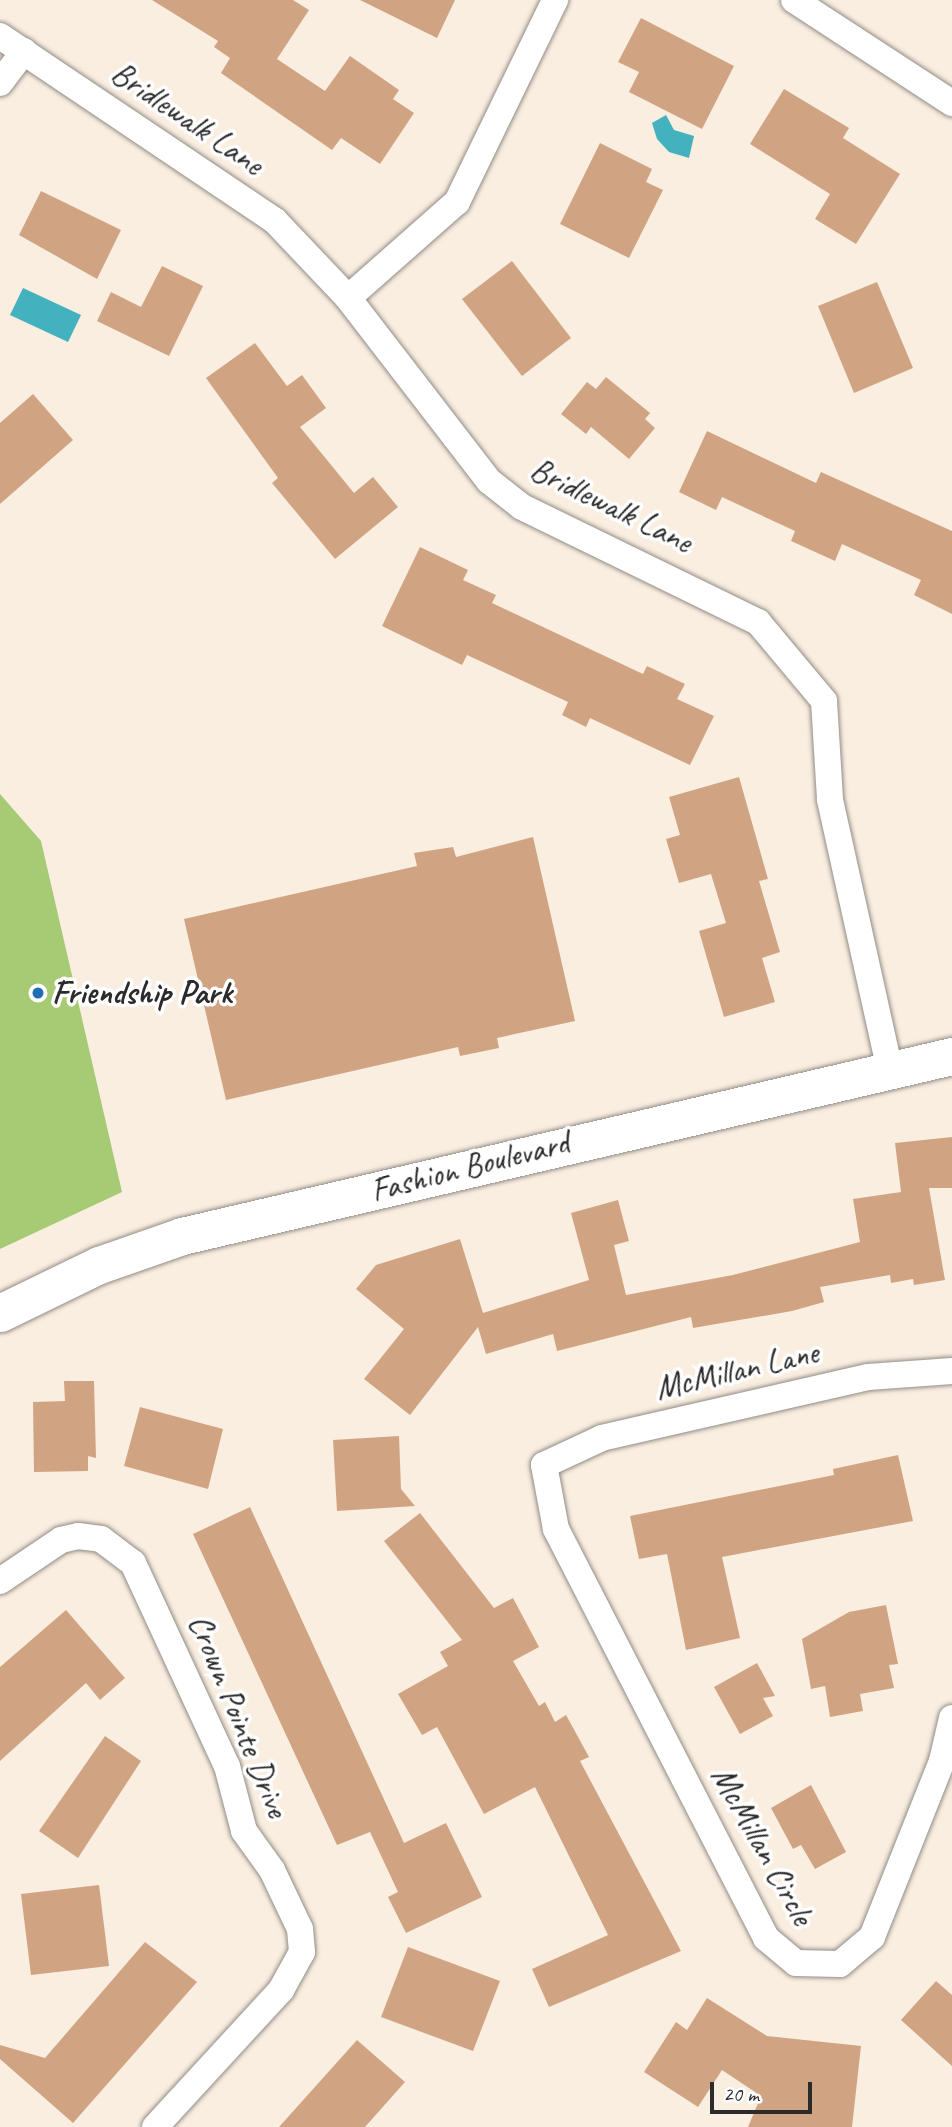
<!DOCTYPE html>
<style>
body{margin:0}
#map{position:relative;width:952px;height:2127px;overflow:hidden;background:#f9eee0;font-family:Caveat,sans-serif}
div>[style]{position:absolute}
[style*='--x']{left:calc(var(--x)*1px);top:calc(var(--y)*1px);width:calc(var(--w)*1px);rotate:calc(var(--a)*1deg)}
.green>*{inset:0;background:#a7ca74}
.water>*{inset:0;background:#43b2be}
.building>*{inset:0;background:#d0a483}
.roads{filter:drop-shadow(0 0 2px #928c86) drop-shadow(0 0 2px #928c86)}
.street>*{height:26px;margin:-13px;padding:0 13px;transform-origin:13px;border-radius:13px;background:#fff}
.secondary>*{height:37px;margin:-18.5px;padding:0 18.5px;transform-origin:18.5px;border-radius:18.5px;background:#fff}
.dots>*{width:19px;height:19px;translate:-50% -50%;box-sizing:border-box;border:4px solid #fff;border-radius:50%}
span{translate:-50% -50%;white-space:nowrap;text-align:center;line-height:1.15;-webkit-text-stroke:7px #fff;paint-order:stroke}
.street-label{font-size:33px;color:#2b2b2b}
.poi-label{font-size:33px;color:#2b2b2b;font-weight:700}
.left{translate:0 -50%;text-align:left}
.scale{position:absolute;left:710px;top:2082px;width:102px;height:32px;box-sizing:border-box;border:4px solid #2b2b2b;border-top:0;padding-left:9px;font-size:21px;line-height:24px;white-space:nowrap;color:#2b2b2b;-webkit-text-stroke:5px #fff;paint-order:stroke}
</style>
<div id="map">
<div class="green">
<div style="clip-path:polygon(0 794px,41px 841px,122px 1192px,0 1249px)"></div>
</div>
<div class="water">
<div style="clip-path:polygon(666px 115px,674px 130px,694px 136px,689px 158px,669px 152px,657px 139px,652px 123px)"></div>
<div style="clip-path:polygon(23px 288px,81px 315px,68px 342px,10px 315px)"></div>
</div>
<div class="building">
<div style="clip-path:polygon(152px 0,293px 0,309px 10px,277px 59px,325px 91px,350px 56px,399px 90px,393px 99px,414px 113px,380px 164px,341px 138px,332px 150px,221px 73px,230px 58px,214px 47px,218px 41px)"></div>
<div style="clip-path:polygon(360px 0,455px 0,437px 38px)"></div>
<div style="clip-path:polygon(641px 18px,734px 66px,702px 129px,629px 92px,639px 72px,618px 62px)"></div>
<div style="clip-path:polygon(784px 89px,849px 128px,843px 138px,900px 174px,856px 244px,815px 219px,830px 194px,750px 144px)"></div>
<div style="clip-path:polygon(600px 143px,652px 169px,646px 182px,663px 190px,629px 258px,560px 224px)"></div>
<div style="clip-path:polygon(41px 191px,121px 230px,97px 279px,19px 235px)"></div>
<div style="clip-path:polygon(512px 261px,571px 338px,522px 376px,462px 299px)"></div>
<div style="clip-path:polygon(162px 266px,203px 286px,169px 356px,97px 321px,111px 292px,141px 307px)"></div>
<div style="clip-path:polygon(877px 282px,913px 368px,854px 393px,818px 306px)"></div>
<div style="clip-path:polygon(255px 343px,287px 386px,302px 375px,326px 408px,300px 427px,354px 493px,373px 477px,398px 507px,335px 559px,272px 483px,278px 478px,206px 378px)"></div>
<div style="clip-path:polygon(606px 377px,650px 413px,645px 419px,655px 428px,629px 459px,591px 427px,586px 434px,561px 414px,587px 382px,596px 389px)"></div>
<div style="clip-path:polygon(33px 394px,73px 440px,0 504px,0 423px)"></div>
<div style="clip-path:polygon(707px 431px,816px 483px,821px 472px,952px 531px,952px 614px,914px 595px,921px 580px,842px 544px,835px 561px,791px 541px,795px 531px,722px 497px,716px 510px,679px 492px)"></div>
<div style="clip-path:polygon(420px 547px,468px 570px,463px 580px,496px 595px,492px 603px,643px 674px,647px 666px,685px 684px,677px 699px,714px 716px,690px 765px,590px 718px,586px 727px,562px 715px,568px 702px,467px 655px,462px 665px,382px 626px)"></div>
<div style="clip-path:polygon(739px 777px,768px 879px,759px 881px,780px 952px,762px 958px,775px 1002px,724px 1017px,699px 931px,726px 923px,711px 874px,679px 883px,666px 839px,680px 835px,669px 797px)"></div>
<div style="clip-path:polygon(533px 837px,575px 1021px,497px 1038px,499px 1048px,460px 1056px,458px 1047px,226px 1100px,184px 919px,417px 866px,414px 853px,453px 847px,456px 857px)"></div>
<div style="clip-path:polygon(952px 1137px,952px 1188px,929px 1188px,945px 1280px,914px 1285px,913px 1279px,891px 1283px,890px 1275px,820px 1287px,824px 1302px,792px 1311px,693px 1328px,691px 1317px,557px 1351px,553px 1334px,486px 1354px,478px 1327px,410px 1415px,364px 1379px,404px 1329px,356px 1289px,376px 1265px,460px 1239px,483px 1313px,589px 1280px,571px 1213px,618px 1200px,629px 1241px,614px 1245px,626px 1295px,733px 1275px,860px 1242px,853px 1199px,901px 1192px,895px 1143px)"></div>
<div style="clip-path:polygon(64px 1381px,94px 1381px,96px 1458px,88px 1456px,88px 1471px,34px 1472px,33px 1402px,65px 1401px)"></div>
<div style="clip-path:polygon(140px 1407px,223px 1429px,208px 1489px,124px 1466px)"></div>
<div style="clip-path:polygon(399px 1436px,401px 1489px,415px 1506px,337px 1511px,333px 1440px)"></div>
<div style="clip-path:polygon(898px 1455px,913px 1521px,722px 1557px,740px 1638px,686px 1650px,667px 1554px,639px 1559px,630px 1516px,834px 1475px,833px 1469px)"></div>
<div style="clip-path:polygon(250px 1507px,404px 1843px,446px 1823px,482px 1897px,406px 1933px,388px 1897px,398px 1892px,370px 1832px,337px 1845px,193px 1534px)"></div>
<div style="clip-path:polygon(420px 1513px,494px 1608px,513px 1598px,539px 1647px,513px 1661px,539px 1706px,545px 1702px,555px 1722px,566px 1715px,589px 1757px,580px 1761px,681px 1951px,549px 2007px,532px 1969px,608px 1935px,535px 1787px,484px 1814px,437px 1727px,422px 1735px,398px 1694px,448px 1666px,440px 1652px,462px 1640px,384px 1541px)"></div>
<div style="clip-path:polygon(886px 1605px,898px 1664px,889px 1665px,894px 1688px,860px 1694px,863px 1711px,830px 1717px,825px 1686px,811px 1689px,802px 1639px,849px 1612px)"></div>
<div style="clip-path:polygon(66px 1610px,125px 1678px,100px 1700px,86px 1683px,0 1761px,0 1667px)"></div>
<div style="clip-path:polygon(757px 1663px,775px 1696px,763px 1698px,773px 1716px,740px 1734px,714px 1687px)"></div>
<div style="clip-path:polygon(105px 1736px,141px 1761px,78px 1858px,39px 1831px)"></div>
<div style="clip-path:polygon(811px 1785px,846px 1852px,815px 1869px,801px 1845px,793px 1849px,771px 1808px)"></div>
<div style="clip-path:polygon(99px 1885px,109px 1966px,31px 1975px,21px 1894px)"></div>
<div style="clip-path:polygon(145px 1942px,197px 1982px,73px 2123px,0 2059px,0 2045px,45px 2058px)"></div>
<div style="clip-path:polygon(408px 1947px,500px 1981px,473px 2051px,381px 2017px)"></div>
<div style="clip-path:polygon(936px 1981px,952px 1995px,952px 2066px,901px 2020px)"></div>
<div style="clip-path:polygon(707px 1998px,767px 2036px,861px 2046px,852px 2127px,748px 2127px,761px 2096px,722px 2070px,698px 2107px,644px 2072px,676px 2022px,687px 2030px)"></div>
<div style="clip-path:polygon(357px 2040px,405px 2082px,365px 2127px,279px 2127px)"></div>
</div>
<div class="roads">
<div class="street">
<div style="--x:794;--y:0;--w:189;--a:33.1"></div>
<div style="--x:0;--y:36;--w:331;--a:33.9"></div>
<div style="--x:275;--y:221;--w:106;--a:46.5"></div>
<div style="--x:348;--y:298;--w:231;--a:52.4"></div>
<div style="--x:489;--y:481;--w:42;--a:38.2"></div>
<div style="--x:522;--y:507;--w:263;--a:26"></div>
<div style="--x:758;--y:622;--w:103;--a:50.1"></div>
<div style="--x:824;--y:701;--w:99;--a:86.5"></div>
<div style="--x:830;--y:800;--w:277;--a:77.5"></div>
<div style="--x:0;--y:83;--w:40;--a:-53"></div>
<div style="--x:348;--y:298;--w:145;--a:-41.4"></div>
<div style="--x:457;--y:202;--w:225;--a:-64.1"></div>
<div style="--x:952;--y:1371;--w:84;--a:175.9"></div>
<div style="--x:868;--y:1377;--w:273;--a:167.1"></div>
<div style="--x:602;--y:1438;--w:64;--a:155"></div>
<div style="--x:544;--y:1465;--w:65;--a:79.4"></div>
<div style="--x:556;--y:1529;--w:460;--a:62.8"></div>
<div style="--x:766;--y:1938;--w:39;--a:40"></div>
<div style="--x:796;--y:1963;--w:44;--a:1.3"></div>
<div style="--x:840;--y:1964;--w:42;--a:-40.2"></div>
<div style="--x:872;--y:1937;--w:189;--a:-68.3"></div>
<div style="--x:942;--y:1761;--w:44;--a:-76.9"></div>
<div style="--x:0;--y:1581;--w:73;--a:-33.9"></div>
<div style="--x:61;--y:1540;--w:17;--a:-13"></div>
<div style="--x:78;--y:1536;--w:23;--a:7"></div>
<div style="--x:101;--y:1539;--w:40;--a:37"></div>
<div style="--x:133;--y:1563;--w:224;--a:65.2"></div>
<div style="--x:227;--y:1766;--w:67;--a:75.3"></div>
<div style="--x:244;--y:1831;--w:48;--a:54.3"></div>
<div style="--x:272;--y:1870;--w:65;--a:64.6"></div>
<div style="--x:300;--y:1929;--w:23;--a:85"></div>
<div style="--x:302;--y:1952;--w:43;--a:118.9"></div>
<div style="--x:281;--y:1990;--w:186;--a:132.6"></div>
</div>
<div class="secondary">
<div style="--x:0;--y:1313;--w:110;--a:-25.9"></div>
<div style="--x:99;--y:1265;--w:88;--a:-19.3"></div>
<div style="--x:182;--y:1236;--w:791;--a:-13.16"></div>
</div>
</div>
<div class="dots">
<div style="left:38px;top:993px;background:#1f6fb2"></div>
</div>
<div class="street-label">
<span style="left:187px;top:119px;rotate:34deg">Bridlewalk Lane</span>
<span style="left:611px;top:506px;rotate:26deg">Bridlewalk Lane</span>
<span style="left:470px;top:1167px;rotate:-14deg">Fashion Boulevard</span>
<span style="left:737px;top:1371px;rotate:-13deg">McMillan Lane</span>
<span style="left:238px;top:1716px;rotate:68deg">Crown Pointe Drive</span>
<span style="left:762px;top:1846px;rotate:61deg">McMillan Circle</span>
</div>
<div class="poi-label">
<span class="left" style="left:52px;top:993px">Friendship Park</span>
</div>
<div class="scale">20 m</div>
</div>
